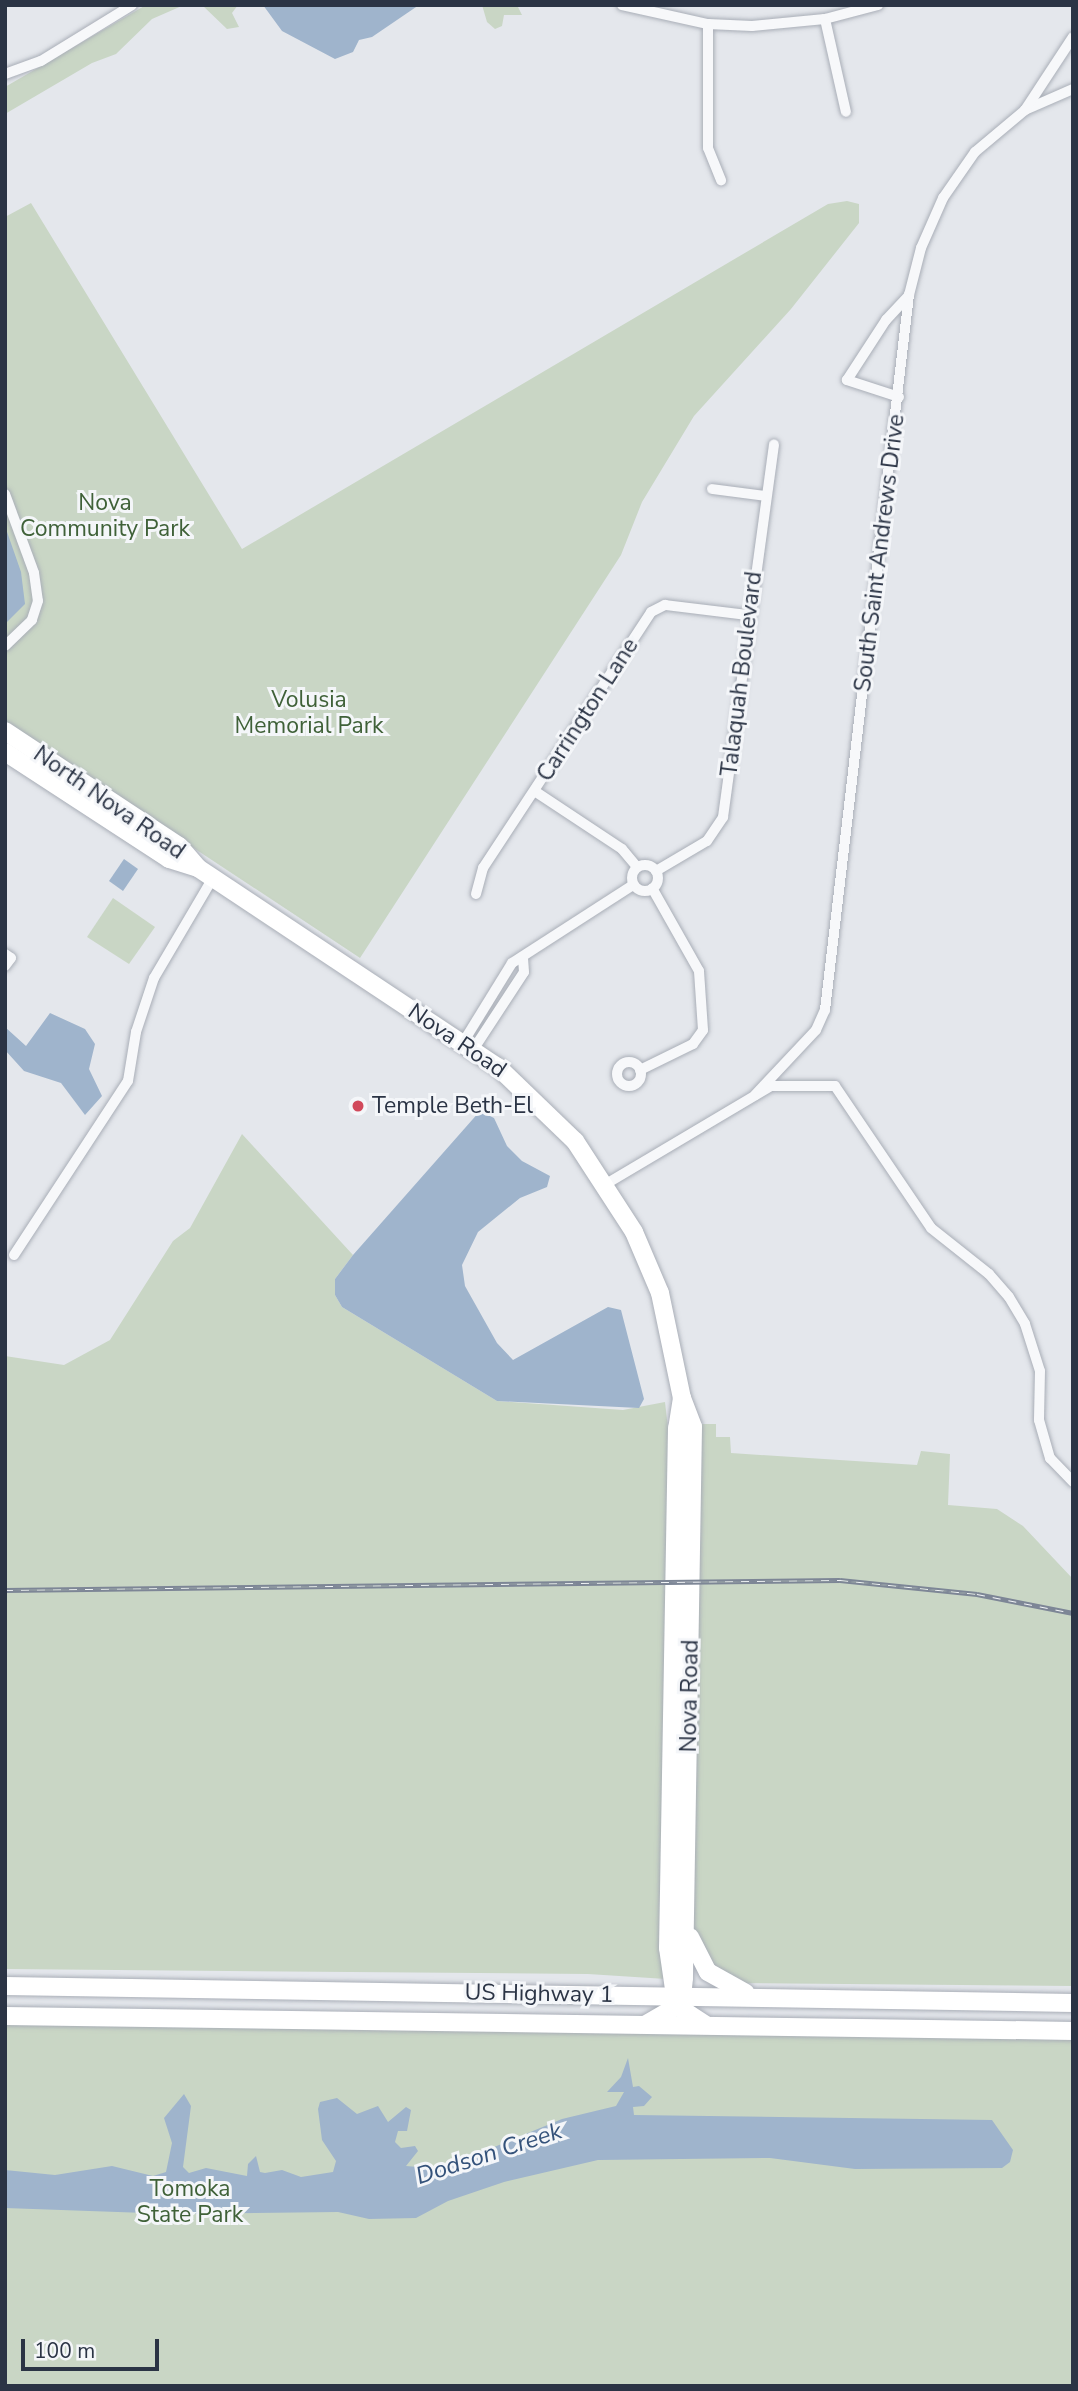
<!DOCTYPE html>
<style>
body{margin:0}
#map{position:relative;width:1078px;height:2391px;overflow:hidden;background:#e4e7ec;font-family:"Nunito Sans",sans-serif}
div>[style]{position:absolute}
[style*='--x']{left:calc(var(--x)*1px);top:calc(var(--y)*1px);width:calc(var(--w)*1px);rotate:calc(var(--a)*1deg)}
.green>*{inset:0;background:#c9d6c5}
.water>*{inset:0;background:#9fb4cc}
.roads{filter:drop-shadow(0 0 2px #a9aeb7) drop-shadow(0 0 2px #a9aeb7)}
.street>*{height:10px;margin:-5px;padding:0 5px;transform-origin:5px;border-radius:5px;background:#f7f8fa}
.street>.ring{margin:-5px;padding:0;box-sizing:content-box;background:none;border:10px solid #f7f8fa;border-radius:50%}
.primary>*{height:18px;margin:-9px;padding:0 9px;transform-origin:9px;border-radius:9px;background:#fff}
.rail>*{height:5px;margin-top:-2.5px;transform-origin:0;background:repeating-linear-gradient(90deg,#f4f6f9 0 8px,#7d8696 0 16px);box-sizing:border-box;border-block:2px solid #7d8696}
.dots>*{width:19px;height:19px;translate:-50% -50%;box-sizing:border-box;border:4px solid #f4f6f9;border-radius:50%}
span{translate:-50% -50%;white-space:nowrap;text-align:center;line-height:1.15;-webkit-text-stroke:6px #f4f6f9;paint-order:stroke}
.park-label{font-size:23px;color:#3f6138}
.street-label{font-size:23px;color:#2b3445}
.poi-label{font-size:23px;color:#2b3445}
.left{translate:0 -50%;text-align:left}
.water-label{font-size:24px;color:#34527a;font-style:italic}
.frame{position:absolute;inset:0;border:7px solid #2b3445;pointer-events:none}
.scale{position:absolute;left:21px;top:2339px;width:138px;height:32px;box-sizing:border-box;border:4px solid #2b3445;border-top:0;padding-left:9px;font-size:21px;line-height:24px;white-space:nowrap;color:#2b3445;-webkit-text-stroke:5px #f4f6f9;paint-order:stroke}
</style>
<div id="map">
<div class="green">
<div style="clip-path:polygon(146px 5px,184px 5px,152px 19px,116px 54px,92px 63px,5px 114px,5px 87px)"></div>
<div style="clip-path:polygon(202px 5px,238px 5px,232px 13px,239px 27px,227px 29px)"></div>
<div style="clip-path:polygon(482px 5px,517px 5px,522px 15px,504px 15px,502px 26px,495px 29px,487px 22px)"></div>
<div style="clip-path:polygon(847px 201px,859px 204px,859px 223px,791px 309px,694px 416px,642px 502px,621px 555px,360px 958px,5px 723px,5px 217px,31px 203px,242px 549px,828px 204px)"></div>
<div style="clip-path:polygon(113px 898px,155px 927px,129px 964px,87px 937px)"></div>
<div style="clip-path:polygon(242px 1134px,353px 1255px,335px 1279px,335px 1295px,342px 1307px,497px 1401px,623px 1410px,665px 1402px,672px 1464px,666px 1979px,588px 1974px,5px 1969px,5px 1356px,64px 1365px,110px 1340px,173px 1241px,190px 1228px)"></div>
<div style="clip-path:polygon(699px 1424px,716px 1424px,716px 1437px,730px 1437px,731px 1453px,917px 1465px,921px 1451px,950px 1454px,948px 1505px,997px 1509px,1023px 1526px,1073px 1579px,1073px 1986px,733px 1983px,703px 1958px,692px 1926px)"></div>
<div style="clip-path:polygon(5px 2016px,1073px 2031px,1073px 2386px,5px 2386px)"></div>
</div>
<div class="water">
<div style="clip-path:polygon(263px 5px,419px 5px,372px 37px,359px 40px,353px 52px,335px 59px,282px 31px)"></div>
<div style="clip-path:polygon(5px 526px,21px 572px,25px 604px,5px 624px)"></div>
<div style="clip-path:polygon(124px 859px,138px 869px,123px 891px,109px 881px)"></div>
<div style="clip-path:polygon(50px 1013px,85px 1029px,95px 1044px,89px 1069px,102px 1096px,85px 1115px,61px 1083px,24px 1071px,5px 1050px,5px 1027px,26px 1046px)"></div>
<div style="clip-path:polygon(480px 1111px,494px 1118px,507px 1146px,522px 1161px,550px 1176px,547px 1187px,520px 1198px,478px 1232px,462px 1265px,465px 1286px,497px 1343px,513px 1360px,608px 1307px,621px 1310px,644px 1399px,639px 1408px,497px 1401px,342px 1307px,335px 1295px,335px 1279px,353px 1255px)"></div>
<div style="clip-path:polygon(628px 2058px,633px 2087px,639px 2086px,652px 2097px,644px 2106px,633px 2107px,634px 2115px,992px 2120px,1013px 2150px,1010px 2162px,1002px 2168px,855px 2169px,770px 2158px,598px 2160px,504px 2182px,448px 2201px,416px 2218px,369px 2219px,338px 2212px,174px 2214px,5px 2208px,5px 2170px,55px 2175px,112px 2166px,153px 2176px,166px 2172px,172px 2143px,164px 2118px,184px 2094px,191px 2106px,183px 2167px,189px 2173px,206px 2168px,247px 2176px,248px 2164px,256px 2156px,260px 2172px,265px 2173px,282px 2170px,301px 2177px,333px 2172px,336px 2161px,322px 2140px,318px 2109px,320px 2102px,337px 2098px,357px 2114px,378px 2106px,388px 2122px,406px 2107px,411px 2110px,407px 2131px,398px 2131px,395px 2142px,401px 2148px,415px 2146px,418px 2151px,406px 2166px,441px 2169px,562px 2119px,616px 2106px,624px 2092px,607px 2092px,621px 2077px)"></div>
</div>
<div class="roads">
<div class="street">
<div style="--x:622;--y:5;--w:88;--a:12.5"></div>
<div style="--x:708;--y:24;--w:44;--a:2.6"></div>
<div style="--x:752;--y:26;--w:73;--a:-5.5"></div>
<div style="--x:825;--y:19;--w:55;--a:-14.8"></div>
<div style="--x:825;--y:19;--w:95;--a:77.3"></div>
<div style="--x:708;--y:24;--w:124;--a:90"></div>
<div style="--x:708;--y:148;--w:35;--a:68"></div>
<div style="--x:5;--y:74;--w:38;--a:-20"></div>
<div style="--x:41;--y:61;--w:107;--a:-31.6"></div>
<div style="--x:1025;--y:110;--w:52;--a:-23.6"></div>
<div style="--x:899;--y:397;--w:55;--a:-161.9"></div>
<div style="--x:847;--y:380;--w:72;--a:-57"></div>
<div style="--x:886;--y:320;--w:34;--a:-47"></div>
<div style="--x:712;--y:489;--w:54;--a:7.4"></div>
<div style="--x:5;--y:494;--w:84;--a:69.8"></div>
<div style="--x:34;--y:573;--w:28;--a:82"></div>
<div style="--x:38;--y:601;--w:20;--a:108"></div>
<div style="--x:32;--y:620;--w:37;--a:136"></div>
<div style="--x:536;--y:792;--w:103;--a:33.5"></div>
<div style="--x:622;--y:849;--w:23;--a:50"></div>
<div class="ring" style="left:632px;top:865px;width:16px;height:16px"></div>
<div style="--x:656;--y:871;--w:59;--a:-30.5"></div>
<div style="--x:707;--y:841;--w:29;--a:-56"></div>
<div style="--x:723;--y:817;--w:376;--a:-82.2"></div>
<div style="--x:476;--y:894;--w:27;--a:-75"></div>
<div style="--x:483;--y:868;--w:306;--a:-56.7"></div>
<div style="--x:651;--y:612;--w:16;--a:-27"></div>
<div style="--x:665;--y:605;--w:84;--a:6.9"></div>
<div style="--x:5;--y:954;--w:7;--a:34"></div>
<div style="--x:11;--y:958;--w:10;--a:127"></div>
<div style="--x:462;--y:1044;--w:95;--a:-58.3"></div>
<div style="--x:512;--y:963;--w:144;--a:-32.8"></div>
<div style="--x:473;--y:1050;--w:93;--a:-56.8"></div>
<div style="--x:524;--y:972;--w:13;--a:-94"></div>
<div class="ring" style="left:617px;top:1062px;width:14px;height:14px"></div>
<div style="--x:640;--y:1070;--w:59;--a:-26.1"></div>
<div style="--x:693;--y:1044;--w:17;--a:-54"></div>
<div style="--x:703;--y:1030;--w:59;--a:-93.9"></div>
<div style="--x:699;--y:971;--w:95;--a:-119.5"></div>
<div style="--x:755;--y:1095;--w:89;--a:-46.8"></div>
<div style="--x:816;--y:1030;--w:22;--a:-66"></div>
<div style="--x:825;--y:1010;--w:720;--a:-83.3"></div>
<div style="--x:909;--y:295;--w:49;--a:-75.7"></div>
<div style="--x:921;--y:248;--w:55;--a:-66.3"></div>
<div style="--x:943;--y:198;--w:56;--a:-55.2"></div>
<div style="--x:975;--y:152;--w:65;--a:-40"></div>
<div style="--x:1025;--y:110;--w:87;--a:-56.7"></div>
<div style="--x:606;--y:1184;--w:192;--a:-30.7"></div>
<div style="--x:771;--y:1086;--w:64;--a:0"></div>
<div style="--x:835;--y:1086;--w:171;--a:55.9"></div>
<div style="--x:931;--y:1228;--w:74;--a:38.4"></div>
<div style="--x:989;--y:1274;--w:30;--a:49"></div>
<div style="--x:1009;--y:1297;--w:31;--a:59"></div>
<div style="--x:1025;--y:1324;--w:49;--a:72.3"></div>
<div style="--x:1040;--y:1371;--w:49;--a:91.2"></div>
<div style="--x:1039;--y:1420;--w:40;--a:74"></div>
<div style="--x:1050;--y:1458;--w:33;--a:46"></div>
<div style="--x:14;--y:1255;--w:208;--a:-56.8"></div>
<div style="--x:128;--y:1081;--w:50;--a:-80.7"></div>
<div style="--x:136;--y:1032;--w:57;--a:-71.6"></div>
<div style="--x:154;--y:978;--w:116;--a:-59.5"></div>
</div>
<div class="primary">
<div style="--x:5;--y:731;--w:209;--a:33.5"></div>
<div style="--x:179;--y:846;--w:29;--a:49"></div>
<div style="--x:5;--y:752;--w:196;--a:33.1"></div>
<div style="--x:169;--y:859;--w:30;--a:17"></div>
<div style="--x:198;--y:868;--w:360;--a:33.6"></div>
<div style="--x:498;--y:1067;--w:107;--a:43.9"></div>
<div style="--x:575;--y:1141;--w:108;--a:57"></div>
<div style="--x:634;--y:1232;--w:66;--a:66.9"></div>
<div style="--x:660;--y:1293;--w:107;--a:78.2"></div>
<div style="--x:682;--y:1398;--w:31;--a:69"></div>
<div style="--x:693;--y:1427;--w:551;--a:90.94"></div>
<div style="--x:684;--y:1978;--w:18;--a:96"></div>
<div style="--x:682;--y:1996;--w:14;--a:124"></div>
<div style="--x:674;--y:2008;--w:32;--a:150"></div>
<div style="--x:682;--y:1398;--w:30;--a:99"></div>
<div style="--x:677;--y:1428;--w:520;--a:90.99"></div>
<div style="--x:668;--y:1948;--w:49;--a:81.7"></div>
<div style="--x:675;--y:1996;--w:16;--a:60"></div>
<div style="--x:683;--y:2010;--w:27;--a:33"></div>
<div style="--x:690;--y:1937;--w:39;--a:63"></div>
<div style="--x:708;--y:1972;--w:43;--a:28.9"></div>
<div style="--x:5;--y:1986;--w:1068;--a:0.91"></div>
<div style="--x:5;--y:2016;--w:1068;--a:0.8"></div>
</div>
</div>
<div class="rail">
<div style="--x:5;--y:1590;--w:835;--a:-0.69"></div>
<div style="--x:840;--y:1580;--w:138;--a:5.8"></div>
<div style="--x:977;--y:1594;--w:98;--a:11.2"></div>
</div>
<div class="dots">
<div style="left:358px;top:1106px;background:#d1495b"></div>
</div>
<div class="park-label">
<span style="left:105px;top:516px">Nova<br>Community Park</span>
<span style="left:309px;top:713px">Volusia<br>Memorial Park</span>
<span style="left:190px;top:2202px">Tomoka<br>State Park</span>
</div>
<div class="street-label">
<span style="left:880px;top:553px;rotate:-83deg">South Saint Andrews Drive</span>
<span style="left:742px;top:674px;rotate:-83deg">Talaquah Boulevard</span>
<span style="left:588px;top:710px;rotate:-57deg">Carrington Lane</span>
<span style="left:109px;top:803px;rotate:35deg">North Nova Road</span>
<span style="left:457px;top:1041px;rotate:34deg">Nova Road</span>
<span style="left:690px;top:1696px;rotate:-89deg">Nova Road</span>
<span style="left:539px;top:1994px;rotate:1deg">US Highway 1</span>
</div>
<div class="poi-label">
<span class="left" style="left:372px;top:1106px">Temple Beth-El</span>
</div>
<div class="water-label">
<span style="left:489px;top:2154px;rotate:-18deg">Dodson Creek</span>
</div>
<div class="frame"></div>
<div class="scale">100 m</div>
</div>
